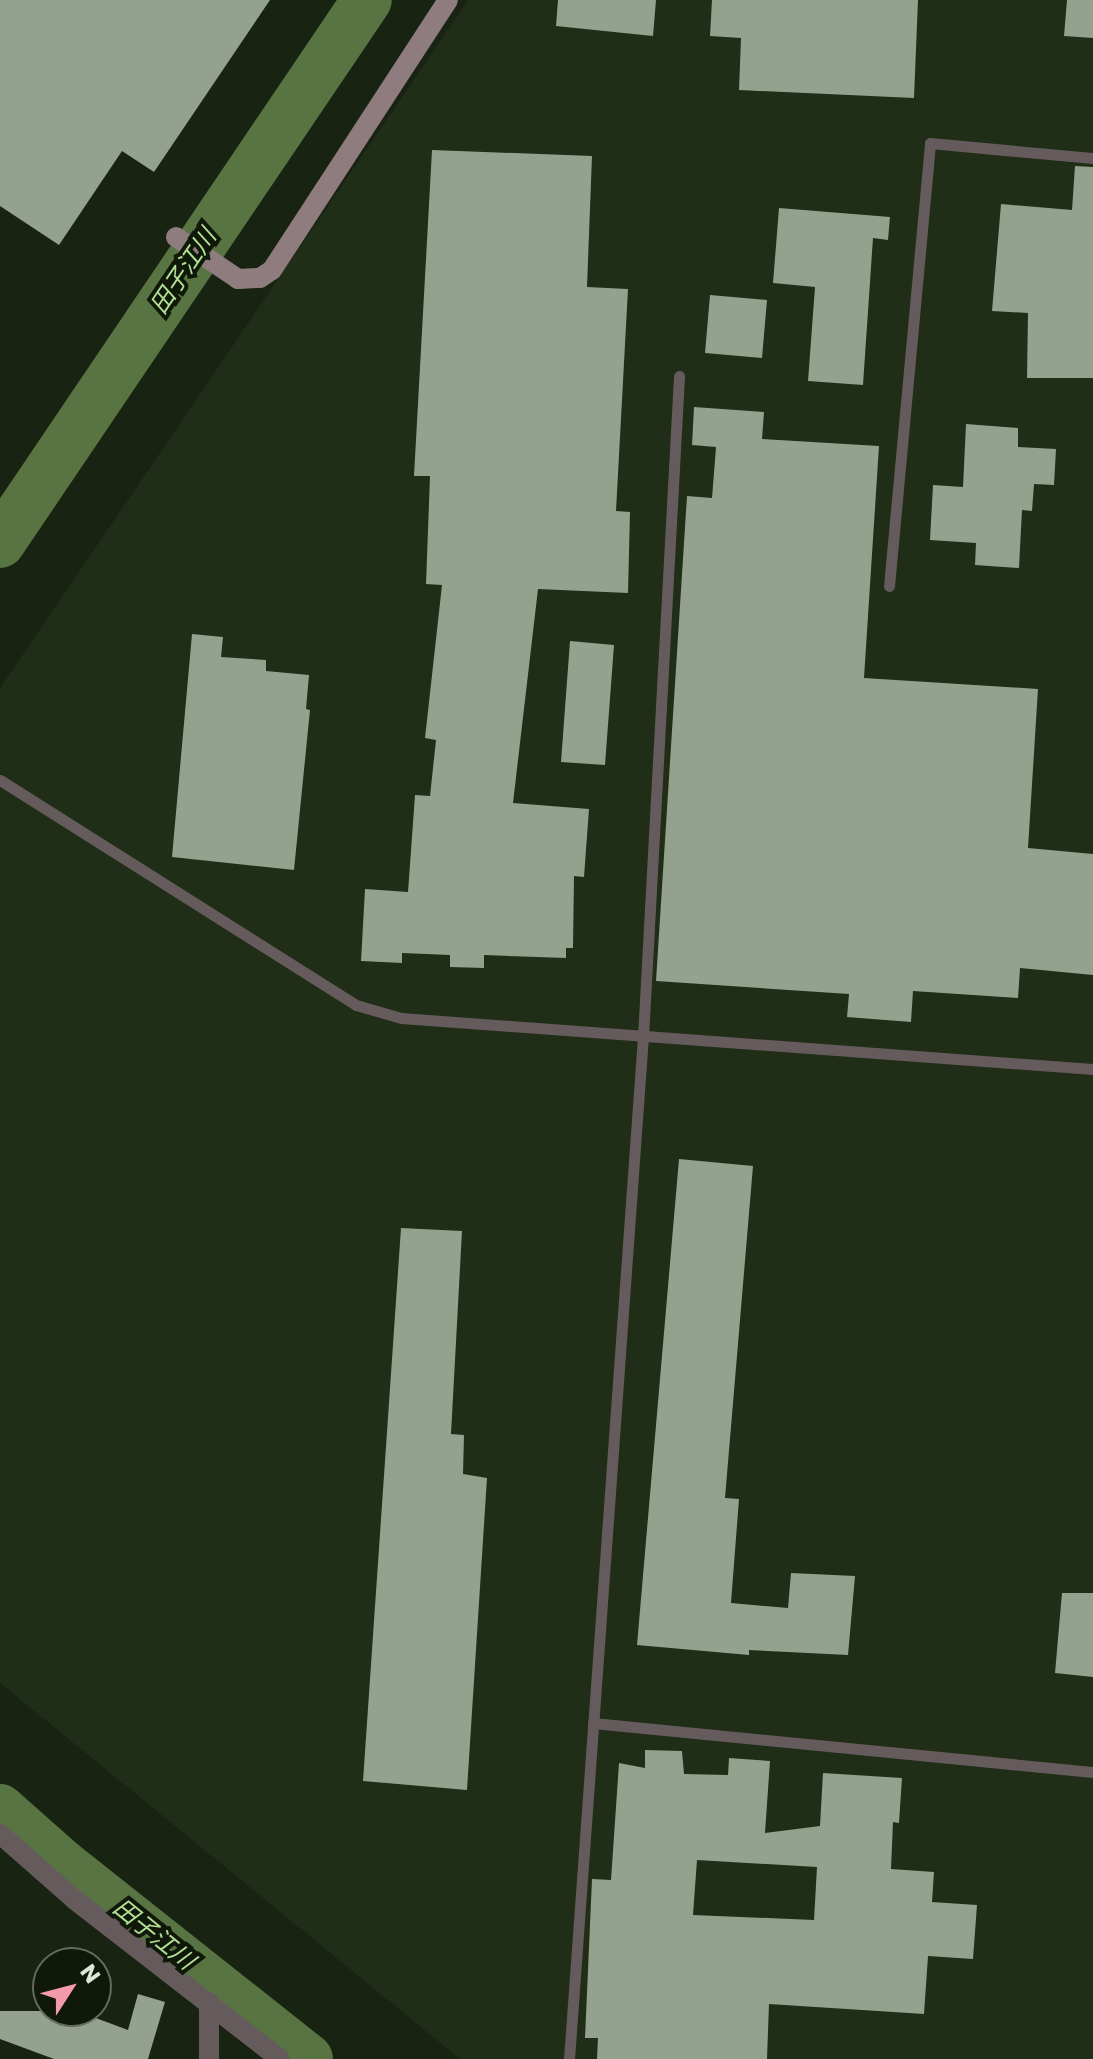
<!DOCTYPE html>
<meta charset="utf-8">
<style>
body{margin:0}
#map{position:relative;width:1093px;height:2059px;overflow:hidden;background:#192312;font-family:Poppins,"Noto Sans JP",sans-serif}
div>[style]{position:absolute}
[style*='--x']{left:calc(var(--x)*1px);top:calc(var(--y)*1px);width:calc(var(--w)*1px);rotate:calc(var(--a)*1deg)}
.built>*{inset:0;background:#202d17}
.river>*{height:50px;margin:-25px;padding:0 25px;transform-origin:25px;border-radius:25px;background:#577442}
.building>*{inset:0;background:#94a18c}
.lane>*{height:11px;margin:-5.5px;padding:0 5.5px;transform-origin:5.5px;border-radius:5.5px;background:#665b5c}
.street>*{height:20px;margin:-10px;padding:0 10px;transform-origin:10px;border-radius:10px;background:#665b5c}
.secondary>*{height:20px;margin:-10px;padding:0 10px;transform-origin:10px;border-radius:10px;background:#8e7c7f}
span{translate:-50% -50%;white-space:nowrap;text-align:center;line-height:1.15;-webkit-text-stroke:8px #101909;paint-order:stroke}
.water-label{font-size:24px;color:#b3e094;font-style:italic}
.north{position:absolute;left:32px;top:1947px;width:80px;height:80px;box-sizing:border-box;background:#101909;border:2px solid #636b5d;border-radius:50%;rotate:54deg;font-size:22px;font-weight:700;line-height:32px;text-align:center;color:#dfe6da}
.north::after{content:'';display:block;margin:auto;width:28px;height:36px;background:#f39aab;clip-path:polygon(50% 0,100% 100%,50% 72%,0 100%)}
</style>
<div id="map">
<div class="built">
<div style="clip-path:polygon(468px 0,1093px 0,1093px 2059px,460px 2059px,0 1683px,0 688px)"></div>
</div>
<div class="river">
<div style="--x:0;--y:543;--w:655;--a:-55.95"></div>
<div style="--x:0;--y:1809;--w:81;--a:41.5"></div>
<div style="--x:61;--y:1863;--w:315;--a:38.4"></div>
</div>
<div class="building">
<div style="clip-path:polygon(0 0,270px 0,154px 172px,122px 151px,59px 245px,0 206px)"></div>
<div style="clip-path:polygon(558px 0,656px 0,653px 36px,556px 26px)"></div>
<div style="clip-path:polygon(712px 0,918px 0,914px 98px,739px 90px,741px 38px,710px 36px)"></div>
<div style="clip-path:polygon(1067px 0,1093px 0,1093px 38px,1064px 36px)"></div>
<div style="clip-path:polygon(432px 150px,592px 156px,587px 287px,628px 289px,616px 511px,630px 512px,628px 593px,538px 589px,513px 803px,589px 809px,584px 877px,574px 876px,573px 948px,566px 948px,566px 958px,484px 955px,484px 968px,450px 967px,450px 955px,402px 953px,402px 963px,361px 961px,365px 889px,408px 892px,415px 795px,430px 796px,436px 740px,425px 738px,442px 585px,426px 584px,430px 476px,414px 476px)"></div>
<div style="clip-path:polygon(1075px 166px,1093px 167px,1093px 378px,1027px 378px,1028px 313px,992px 311px,1001px 204px,1072px 210px)"></div>
<div style="clip-path:polygon(779px 208px,890px 217px,888px 240px,873px 238px,863px 385px,808px 381px,815px 287px,773px 283px)"></div>
<div style="clip-path:polygon(710px 295px,767px 300px,762px 358px,705px 353px)"></div>
<div style="clip-path:polygon(694px 407px,764px 412px,762px 439px,879px 446px,864px 678px,1038px 689px,1028px 848px,1093px 854px,1093px 975px,1020px 968px,1018px 998px,913px 991px,911px 1022px,847px 1017px,849px 994px,656px 981px,687px 496px,712px 498px,716px 447px,692px 445px)"></div>
<div style="clip-path:polygon(966px 424px,1018px 428px,1018px 447px,1056px 449px,1054px 485px,1034px 484px,1032px 511px,1022px 510px,1019px 568px,975px 565px,976px 543px,930px 540px,933px 485px,963px 487px)"></div>
<div style="clip-path:polygon(192px 634px,223px 637px,221px 657px,266px 660px,266px 671px,309px 675px,306px 709px,310px 710px,294px 870px,172px 857px)"></div>
<div style="clip-path:polygon(570px 641px,614px 645px,605px 765px,561px 762px)"></div>
<div style="clip-path:polygon(679px 1159px,753px 1166px,725px 1498px,739px 1499px,731px 1603px,788px 1608px,791px 1573px,855px 1576px,848px 1655px,749px 1650px,749px 1655px,637px 1645px)"></div>
<div style="clip-path:polygon(401px 1228px,462px 1231px,451px 1434px,464px 1435px,463px 1474px,487px 1478px,467px 1790px,363px 1781px)"></div>
<div style="clip-path:polygon(1062px 1593px,1093px 1593px,1093px 1677px,1055px 1673px)"></div>
<div style="clip-path:polygon(evenodd,645px 1750px,682px 1751px,684px 1774px,728px 1775px,729px 1758px,770px 1761px,765px 1833px,820px 1826px,823px 1773px,902px 1778px,899px 1823px,893px 1822px,891px 1869px,934px 1872px,932px 1902px,977px 1905px,973px 1959px,928px 1956px,924px 2014px,769px 2004px,767px 2059px,597px 2059px,598px 2038px,585px 2038px,592px 1879px,611px 1880px,619px 1763px,645px 1768px,645px 1750px,697px 1860px,817px 1867px,814px 1920px,693px 1915px,697px 1860px)"></div>
<div style="clip-path:polygon(138px 1994px,165px 2002px,148px 2059px,54px 2059px,0 2039px,0 2011px,77px 2011px,128px 2030px)"></div>
</div>
<div class="lane">
<div style="--x:889;--y:586;--w:445;--a:-84.7"></div>
<div style="--x:930;--y:143;--w:164;--a:5.3"></div>
<div style="--x:0;--y:780;--w:421;--a:32.3"></div>
<div style="--x:356;--y:1005;--w:47;--a:16.1"></div>
<div style="--x:401;--y:1018;--w:694;--a:4.22"></div>
<div style="--x:593;--y:1723;--w:502;--a:5.6"></div>
<div style="--x:569;--y:2059;--w:1025;--a:-85.86"></div>
<div style="--x:643;--y:1037;--w:662;--a:-86.88"></div>
</div>
<div class="street">
<div style="--x:0;--y:1834;--w:100;--a:41.3"></div>
<div style="--x:75;--y:1900;--w:259;--a:37.8"></div>
<div style="--x:209;--y:2059;--w:57;--a:-90"></div>
</div>
<div class="secondary">
<div style="--x:176;--y:237;--w:75;--a:34.1"></div>
<div style="--x:238;--y:279;--w:22;--a:-3"></div>
<div style="--x:260;--y:278;--w:14;--a:-34"></div>
<div style="--x:272;--y:270;--w:322;--a:-56.9"></div>
</div>
<div class="water-label">
<span style="left:183px;top:271px;rotate:-56deg">田子江川</span>
<span style="left:154px;top:1934px;rotate:39deg">田子江川</span>
</div>
<div class="north">N</div>
</div>
